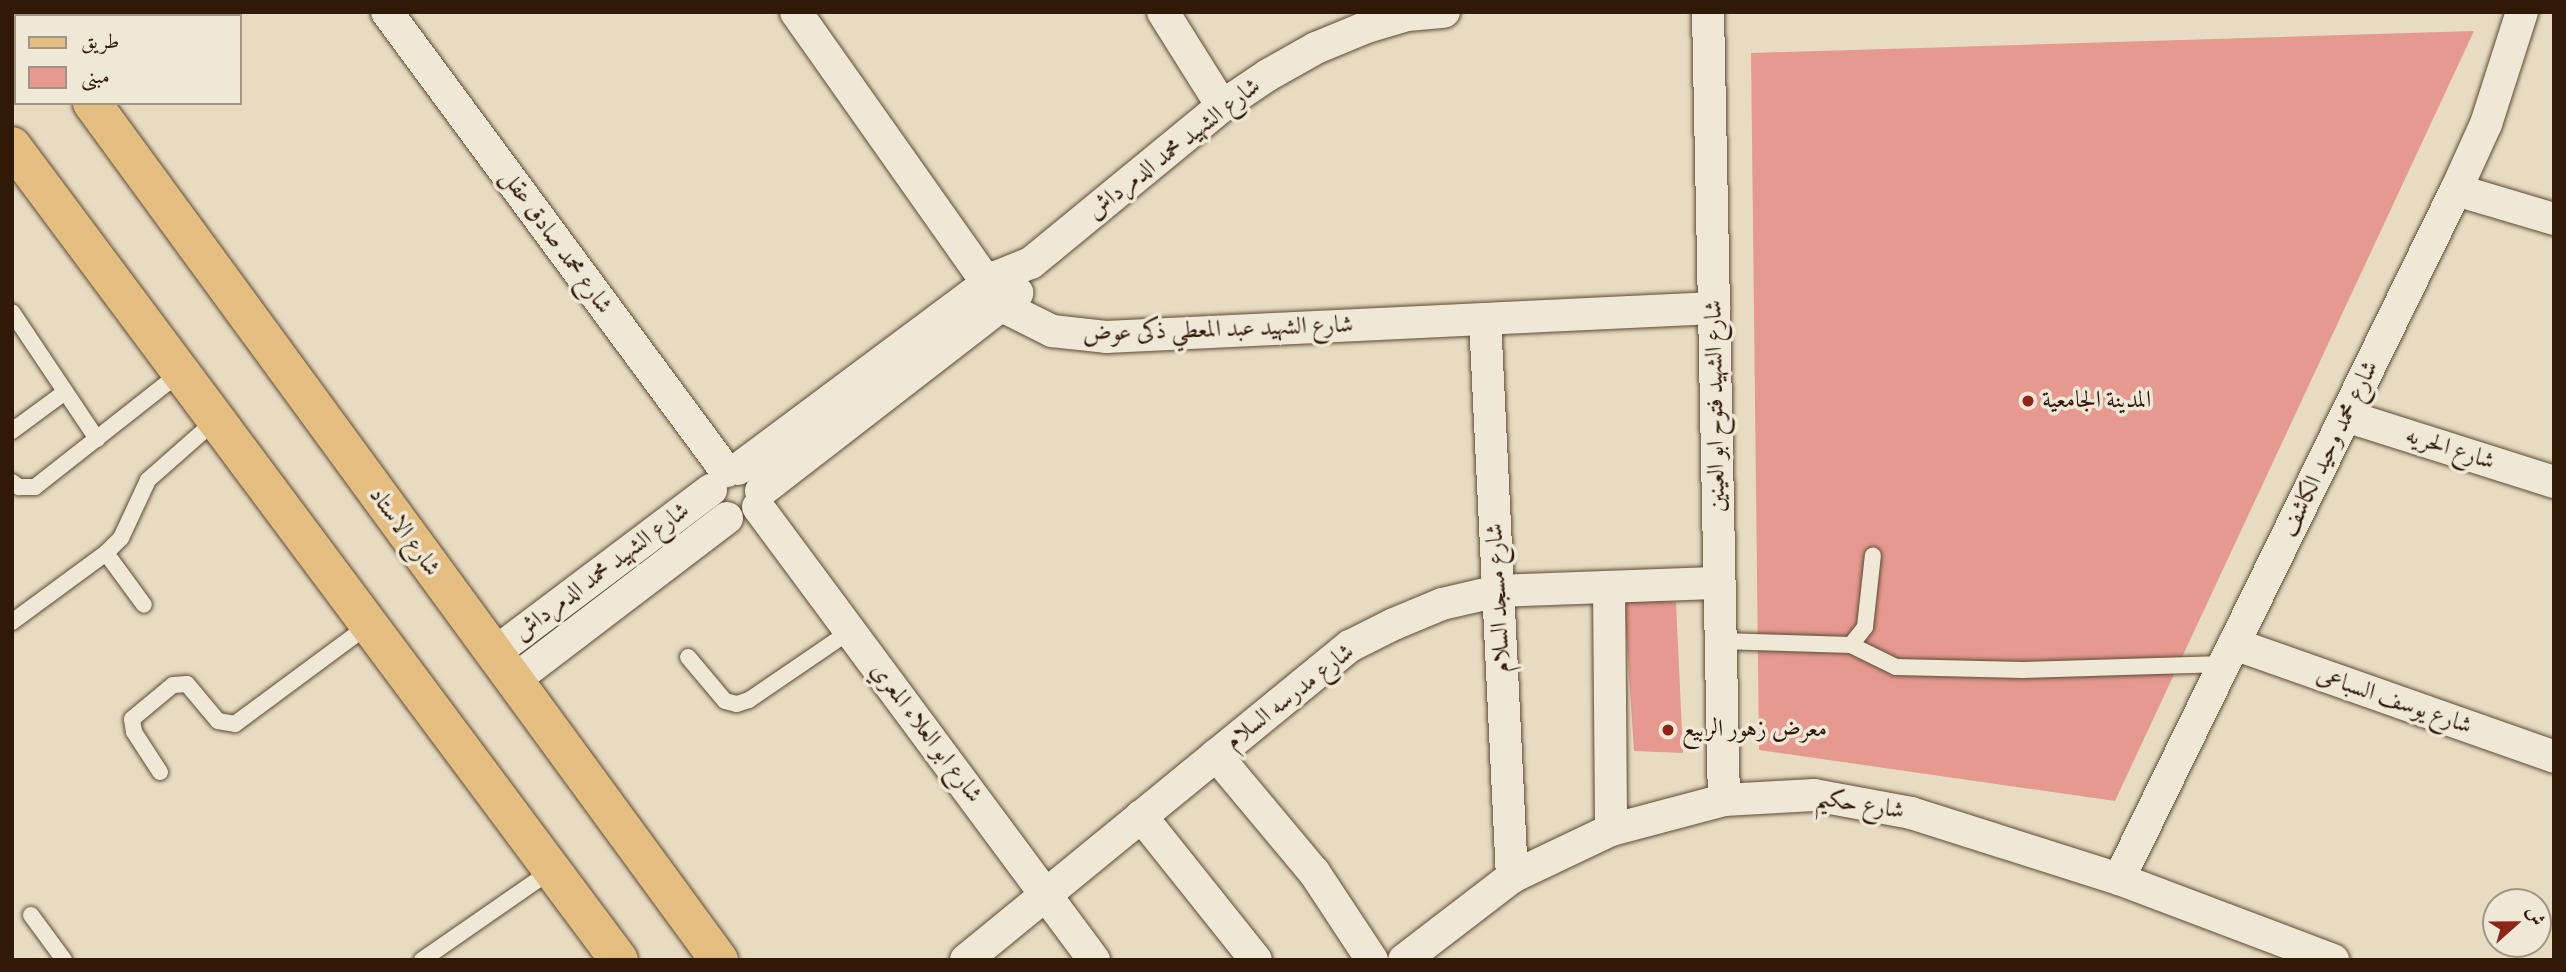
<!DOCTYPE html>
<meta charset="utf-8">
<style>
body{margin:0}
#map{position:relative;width:2566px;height:972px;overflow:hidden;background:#e7dcc2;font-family:"IM FELL DW Pica",Amiri,serif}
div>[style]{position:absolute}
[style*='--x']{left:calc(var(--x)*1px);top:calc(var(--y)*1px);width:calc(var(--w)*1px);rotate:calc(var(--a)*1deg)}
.building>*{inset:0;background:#e69a8f}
.roads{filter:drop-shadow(0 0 2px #5e4a36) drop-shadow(0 0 2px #5e4a36)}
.service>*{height:16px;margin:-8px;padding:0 8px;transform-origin:8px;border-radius:8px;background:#efe8d7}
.minor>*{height:32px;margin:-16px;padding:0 16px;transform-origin:16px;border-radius:16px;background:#efe8d7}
.primary>*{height:38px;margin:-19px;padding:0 19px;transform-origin:19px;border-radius:19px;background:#e4be81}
.dots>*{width:19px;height:19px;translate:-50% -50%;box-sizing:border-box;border:4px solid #efe8d7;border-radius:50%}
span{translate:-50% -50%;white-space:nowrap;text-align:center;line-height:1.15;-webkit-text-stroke:7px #efe8d7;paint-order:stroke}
.street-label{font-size:24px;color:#301907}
.poi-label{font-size:24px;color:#301907}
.left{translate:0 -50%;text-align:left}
.frame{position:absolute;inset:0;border:14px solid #301907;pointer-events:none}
.legend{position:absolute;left:14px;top:14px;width:228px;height:91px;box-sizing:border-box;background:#efe8d7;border:2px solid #a39584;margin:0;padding:9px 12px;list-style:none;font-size:21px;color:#301907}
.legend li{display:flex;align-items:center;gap:14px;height:35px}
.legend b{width:35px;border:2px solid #a39584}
.north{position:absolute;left:2482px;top:888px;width:70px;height:70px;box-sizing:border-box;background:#efe8d7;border:2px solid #a39584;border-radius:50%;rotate:69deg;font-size:19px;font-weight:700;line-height:28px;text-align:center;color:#301907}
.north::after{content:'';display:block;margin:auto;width:24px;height:32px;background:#8f2418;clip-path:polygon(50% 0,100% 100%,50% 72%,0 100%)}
</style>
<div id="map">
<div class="building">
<div style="clip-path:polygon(2474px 31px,2115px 801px,1759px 750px,1751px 53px)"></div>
<div style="clip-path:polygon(1624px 599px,1676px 602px,1683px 753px,1634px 751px)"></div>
</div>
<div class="roads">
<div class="service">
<div style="--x:12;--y:312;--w:153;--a:56.2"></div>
<div style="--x:12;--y:431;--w:66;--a:-36.3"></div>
<div style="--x:12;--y:482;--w:9;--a:36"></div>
<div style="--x:19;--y:487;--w:16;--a:0"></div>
<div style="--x:35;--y:487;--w:184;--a:-38.2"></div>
<div style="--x:106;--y:553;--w:64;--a:53.8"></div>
<div style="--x:12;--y:622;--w:117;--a:-36.3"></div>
<div style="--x:106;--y:553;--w:21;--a:-45"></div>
<div style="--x:121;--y:538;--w:64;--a:-65"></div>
<div style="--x:148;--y:480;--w:91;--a:-41.4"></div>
<div style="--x:1721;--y:641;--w:130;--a:1.8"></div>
<div style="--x:1851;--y:645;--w:23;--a:-52"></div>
<div style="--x:1865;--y:627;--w:72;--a:-83.7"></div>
<div style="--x:1851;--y:645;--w:50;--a:26.1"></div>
<div style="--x:1896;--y:667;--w:127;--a:1.4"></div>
<div style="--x:2023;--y:670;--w:201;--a:-1.7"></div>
<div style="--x:688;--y:657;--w:57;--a:49.9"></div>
<div style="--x:725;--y:701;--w:12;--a:14"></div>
<div style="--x:737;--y:704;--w:13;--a:-18"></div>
<div style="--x:749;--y:700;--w:122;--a:-34.3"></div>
<div style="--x:160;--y:772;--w:48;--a:-123"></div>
<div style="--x:134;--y:732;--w:13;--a:-99"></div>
<div style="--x:132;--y:719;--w:53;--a:-39.7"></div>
<div style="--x:173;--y:685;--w:14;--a:-4"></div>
<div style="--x:187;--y:684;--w:48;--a:50"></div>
<div style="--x:218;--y:721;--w:17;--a:10"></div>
<div style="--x:235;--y:724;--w:167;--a:-36.5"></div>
<div style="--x:31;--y:915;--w:56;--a:53.7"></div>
<div style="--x:422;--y:960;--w:158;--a:-34.7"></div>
</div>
<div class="minor">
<div style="--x:387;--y:12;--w:571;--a:53.55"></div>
<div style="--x:796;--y:12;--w:361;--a:54.8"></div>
<div style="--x:1004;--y:307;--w:54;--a:26.6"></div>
<div style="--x:1052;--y:331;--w:54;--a:6.3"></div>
<div style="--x:1106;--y:337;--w:609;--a:-2.73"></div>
<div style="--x:1163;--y:12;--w:111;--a:57.9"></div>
<div style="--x:1708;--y:12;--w:788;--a:88.84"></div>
<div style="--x:185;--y:16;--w:6;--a:-45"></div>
<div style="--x:2456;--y:190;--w:102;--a:16.5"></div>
<div style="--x:1485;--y:319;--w:559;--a:87.23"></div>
<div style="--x:2346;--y:416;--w:218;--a:17.6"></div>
<div style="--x:738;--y:469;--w:322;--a:-36.7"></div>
<div style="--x:996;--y:277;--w:38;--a:-22"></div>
<div style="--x:1031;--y:263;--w:247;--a:-39.4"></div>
<div style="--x:1222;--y:106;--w:55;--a:-34"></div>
<div style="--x:1268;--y:75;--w:55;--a:-29.4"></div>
<div style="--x:1316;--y:48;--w:55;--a:-22.4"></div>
<div style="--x:1367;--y:27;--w:42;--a:-16.7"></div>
<div style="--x:1407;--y:15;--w:37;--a:-5"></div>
<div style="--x:761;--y:491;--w:324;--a:-37.7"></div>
<div style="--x:758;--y:507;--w:564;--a:53.43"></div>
<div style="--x:1609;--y:587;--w:243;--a:89.5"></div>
<div style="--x:2234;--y:644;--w:339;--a:19.4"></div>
<div style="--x:493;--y:654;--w:273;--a:-37"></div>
<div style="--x:513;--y:681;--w:269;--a:-37.3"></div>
<div style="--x:1216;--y:755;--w:153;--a:50.1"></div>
<div style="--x:1314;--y:872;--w:105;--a:56.6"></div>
<div style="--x:1141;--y:816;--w:184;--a:51.4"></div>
<div style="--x:2119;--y:879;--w:767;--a:-63.94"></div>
<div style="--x:2456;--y:190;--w:72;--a:-65.6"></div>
<div style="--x:2486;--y:124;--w:118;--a:-72.2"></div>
<div style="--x:966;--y:960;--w:496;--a:-39.3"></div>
<div style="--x:1350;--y:646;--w:49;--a:-26.6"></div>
<div style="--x:1394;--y:624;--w:52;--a:-22.6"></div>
<div style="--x:1442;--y:604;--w:57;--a:-13.1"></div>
<div style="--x:1498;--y:591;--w:221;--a:-2.1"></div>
<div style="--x:1404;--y:960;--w:136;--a:-37.5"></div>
<div style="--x:1512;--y:877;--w:110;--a:-25.4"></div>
<div style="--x:1611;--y:830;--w:117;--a:-14.9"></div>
<div style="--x:1724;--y:800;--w:90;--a:-3.2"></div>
<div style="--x:1814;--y:795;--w:99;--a:10.5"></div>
<div style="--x:1911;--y:813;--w:218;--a:17.6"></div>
<div style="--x:2119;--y:879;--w:229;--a:20.7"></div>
</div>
<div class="primary">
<div style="--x:26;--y:12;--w:4;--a:63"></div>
<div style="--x:92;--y:103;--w:1062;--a:53.81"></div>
<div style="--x:12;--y:146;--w:1015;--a:53.29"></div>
</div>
</div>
<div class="dots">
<div style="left:2028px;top:401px;background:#8f2418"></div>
<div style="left:1668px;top:730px;background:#8f2418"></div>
</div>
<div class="street-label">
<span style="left:1174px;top:149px;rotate:-38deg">شارع الشهيد محمد الدمرداش</span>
<span style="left:556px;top:242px;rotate:54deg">شارع محمد صادق عقل</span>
<span style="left:1218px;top:330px;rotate:-2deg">شارع الشهيد عبد المعطي ذكى عوض</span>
<span style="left:1716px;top:406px;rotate:-91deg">شارع الشهيد فتوح ابو العينين</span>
<span style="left:2330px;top:449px;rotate:-64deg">شارع محمد وحيد الكاشف</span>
<span style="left:2450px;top:449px;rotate:18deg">شارع الحريه</span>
<span style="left:404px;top:532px;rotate:54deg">شارع الاستاد</span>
<span style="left:602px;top:572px;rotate:-37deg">شارع الشهيد محمد الدمرداش</span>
<span style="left:1499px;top:598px;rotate:-93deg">شارع مسجد السلام</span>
<span style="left:1290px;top:697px;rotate:-38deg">شارع مدرسه السلام</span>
<span style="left:2394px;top:701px;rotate:19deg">شارع يوسف السباعى</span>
<span style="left:926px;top:733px;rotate:53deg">شارع ابو العلاء المعري</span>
<span style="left:1860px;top:805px;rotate:9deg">شارع حكيم</span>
</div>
<div class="poi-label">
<span class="left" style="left:2042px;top:401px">المدينة الجامعية</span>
<span class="left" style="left:1682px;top:730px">معرض زهور الربيع</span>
</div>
<div class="frame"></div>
<ul class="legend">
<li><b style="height:9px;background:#e4be81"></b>طريق</li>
<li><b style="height:19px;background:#e69a8f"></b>مبنى</li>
</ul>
<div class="north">ش</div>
</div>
